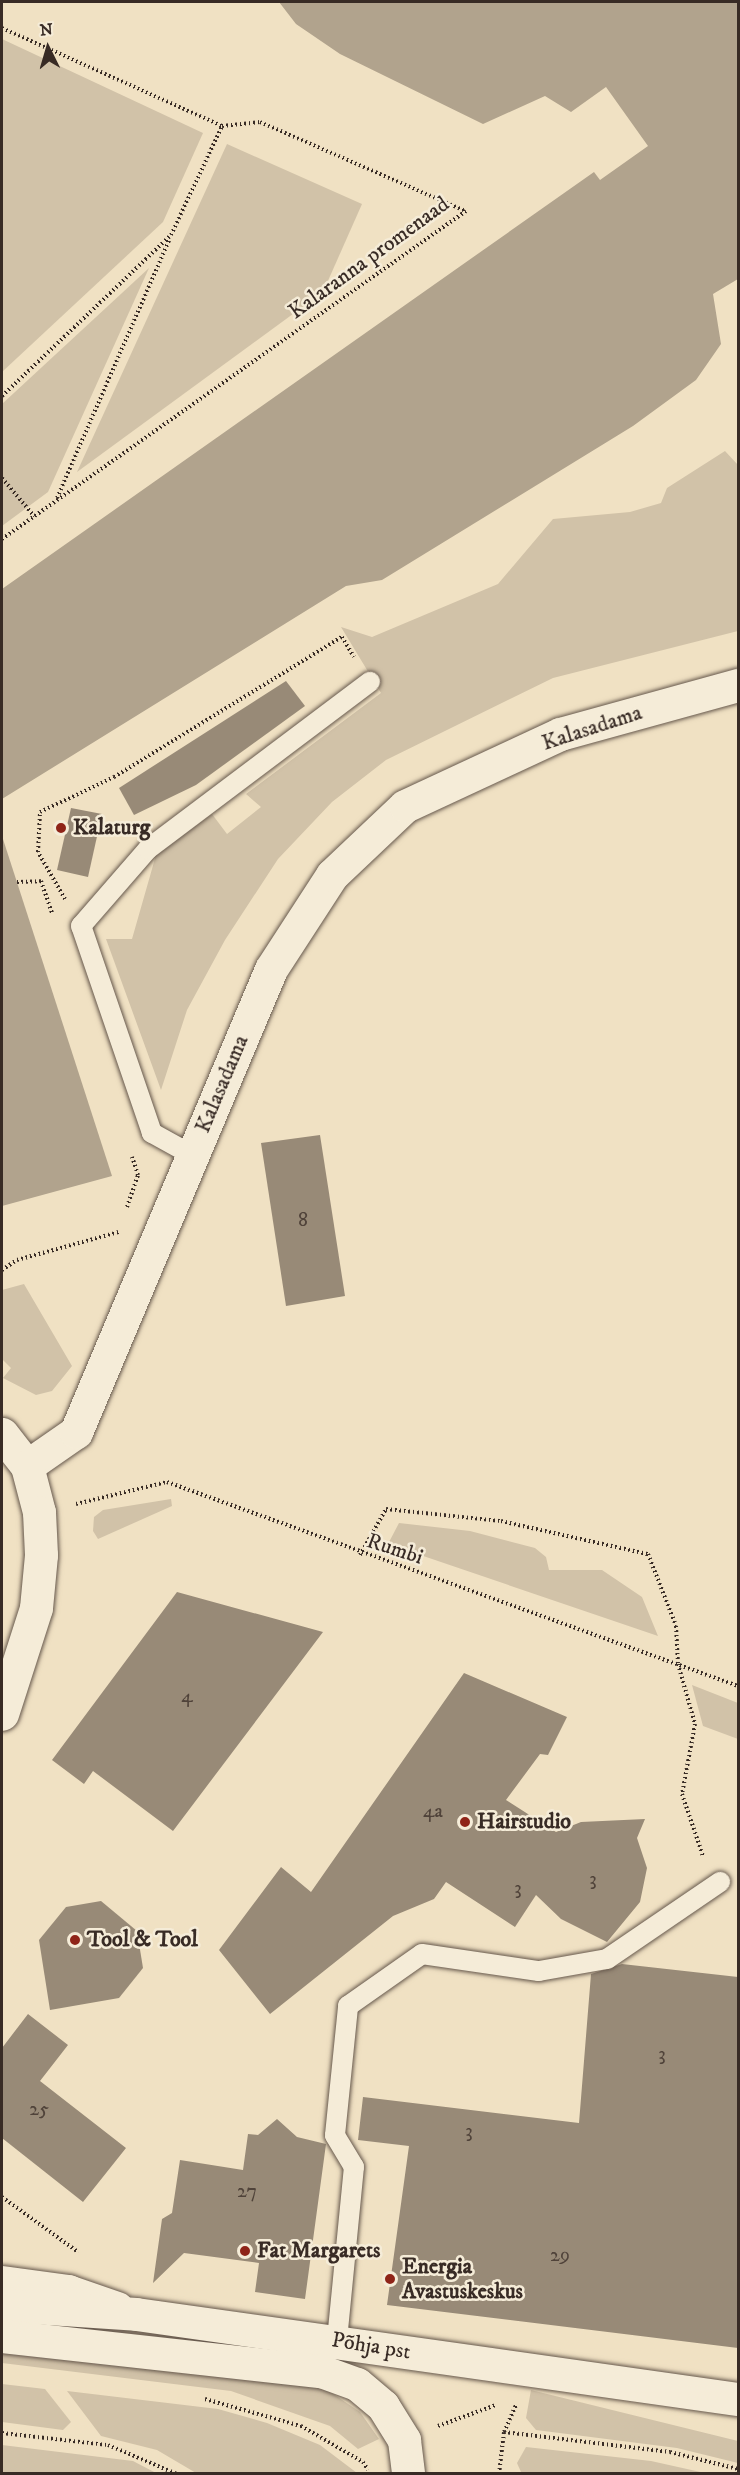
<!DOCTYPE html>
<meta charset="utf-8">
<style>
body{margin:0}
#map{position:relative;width:740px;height:2475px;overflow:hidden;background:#f0e1c3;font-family:"IM FELL DW Pica",serif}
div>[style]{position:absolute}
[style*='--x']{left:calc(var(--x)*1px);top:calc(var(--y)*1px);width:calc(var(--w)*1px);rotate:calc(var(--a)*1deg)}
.green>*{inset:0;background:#d1c2a8}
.water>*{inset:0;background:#b1a38d}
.building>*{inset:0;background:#988a77}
.path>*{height:4px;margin-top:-2px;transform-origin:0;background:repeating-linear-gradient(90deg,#382b25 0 1.5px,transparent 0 4.5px)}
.roads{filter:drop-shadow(0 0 2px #66584c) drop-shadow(0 0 2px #66584c)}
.service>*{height:20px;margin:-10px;padding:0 10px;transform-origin:10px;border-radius:10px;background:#f5ecd8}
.minor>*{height:33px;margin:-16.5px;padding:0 16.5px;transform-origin:16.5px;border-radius:16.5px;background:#f5ecd8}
.tertiary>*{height:33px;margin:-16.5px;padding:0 16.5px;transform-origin:16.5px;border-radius:16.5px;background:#f5ecd8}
.secondary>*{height:33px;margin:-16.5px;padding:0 16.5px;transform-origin:16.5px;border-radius:16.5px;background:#f5ecd8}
.dots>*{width:16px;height:16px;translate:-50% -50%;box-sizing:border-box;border:3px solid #f5ecd8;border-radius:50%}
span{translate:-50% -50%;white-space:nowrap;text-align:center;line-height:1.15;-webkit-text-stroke:5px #f5ecd8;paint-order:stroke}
.number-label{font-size:20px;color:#50433a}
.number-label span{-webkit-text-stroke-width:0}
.street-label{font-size:22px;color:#382b25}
.poi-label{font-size:22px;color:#382b25;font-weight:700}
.left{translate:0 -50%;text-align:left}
.frame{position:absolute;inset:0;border:3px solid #382b25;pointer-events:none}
.north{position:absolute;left:18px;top:18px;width:60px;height:60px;-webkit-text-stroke:4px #f5ecd8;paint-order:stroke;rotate:355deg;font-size:16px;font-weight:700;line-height:24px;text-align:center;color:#382b25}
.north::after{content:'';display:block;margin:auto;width:21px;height:27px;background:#382b25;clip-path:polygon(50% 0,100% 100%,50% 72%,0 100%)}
</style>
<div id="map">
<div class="green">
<div style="clip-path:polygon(2px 39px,203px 133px,163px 222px,2px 372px)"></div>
<div style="clip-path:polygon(227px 144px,362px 204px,323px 292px,77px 472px)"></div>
<div style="clip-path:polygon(149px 268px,48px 492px,2px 526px,2px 404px)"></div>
<div style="clip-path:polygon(725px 451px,738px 465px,738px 631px,553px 678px,386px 760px,332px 802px,278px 859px,225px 940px,187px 1010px,161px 1090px,106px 939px,132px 939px,156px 855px,212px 814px,227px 834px,261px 807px,246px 794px,381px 693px,341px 627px,372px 637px,498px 584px,553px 519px,630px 512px,661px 503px,667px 488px)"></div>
<div style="clip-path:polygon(24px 1284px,72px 1366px,52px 1391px,36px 1395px,3px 1378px,11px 1368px,2px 1359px,2px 1290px)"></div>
<div style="clip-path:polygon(171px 1499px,172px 1506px,98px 1539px,93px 1531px,94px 1517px,103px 1510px)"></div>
<div style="clip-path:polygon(399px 1523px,470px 1531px,535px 1548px,546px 1557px,549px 1570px,602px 1570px,642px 1597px,658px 1636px,388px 1544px)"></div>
<div style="clip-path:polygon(692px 1685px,738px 1703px,738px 1739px,703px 1726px)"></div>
<div style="clip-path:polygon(2px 2342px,320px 2385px,360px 2412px,379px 2439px,358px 2449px,330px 2426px,231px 2391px,2px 2363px)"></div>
<div style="clip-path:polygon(2px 2384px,45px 2389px,71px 2422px,63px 2430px,2px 2422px)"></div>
<div style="clip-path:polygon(531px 2390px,738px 2441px,738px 2463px,677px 2448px,536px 2430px,526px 2418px)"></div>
<div style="clip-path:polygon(67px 2391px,218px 2409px,267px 2423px,320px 2445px,357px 2473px,196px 2473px,157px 2450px,101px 2436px)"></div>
<div style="clip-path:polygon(2px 2445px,133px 2461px,156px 2473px,2px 2473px)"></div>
<div style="clip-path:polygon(526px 2447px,651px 2461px,705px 2473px,521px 2472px,517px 2463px)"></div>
</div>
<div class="water">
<div style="clip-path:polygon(279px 2px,738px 2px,738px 279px,713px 294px,721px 344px,696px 380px,633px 426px,382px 580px,346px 586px,2px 799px,2px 589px,594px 172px,600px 180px,648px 146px,606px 87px,571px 112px,545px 96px,483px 124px,340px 54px,296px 24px)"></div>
<div style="clip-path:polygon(2px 836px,112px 1176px,2px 1206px)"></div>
</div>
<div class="building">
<div style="clip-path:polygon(286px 681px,305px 706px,196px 785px,134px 815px,119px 788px)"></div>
<div style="clip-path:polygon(71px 808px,102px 814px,88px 877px,57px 870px)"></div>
<div style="clip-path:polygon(320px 1135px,345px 1296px,286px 1306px,261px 1143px)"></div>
<div style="clip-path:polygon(177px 1592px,323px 1632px,173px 1831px,93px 1771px,84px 1784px,52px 1760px)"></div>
<div style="clip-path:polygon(464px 1673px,567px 1717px,548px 1755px,540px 1754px,506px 1800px,556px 1832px,581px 1822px,645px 1819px,637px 1838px,647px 1868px,640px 1902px,607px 1942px,561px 1919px,536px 1895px,515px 1927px,446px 1882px,434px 1899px,393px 1916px,270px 2014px,219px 1950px,281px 1867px,311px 1892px)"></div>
<div style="clip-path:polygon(101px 1901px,137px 1931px,143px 1968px,119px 1998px,50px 2010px,39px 1940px,66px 1907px)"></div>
<div style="clip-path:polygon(622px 1964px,738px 1977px,738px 2348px,387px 2305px,409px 2146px,358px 2140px,363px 2097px,579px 2123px,591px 1974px)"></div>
<div style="clip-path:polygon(28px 2014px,68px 2045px,40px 2081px,126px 2148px,83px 2202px,2px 2138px,2px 2048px)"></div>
<div style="clip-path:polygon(277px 2119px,297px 2137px,326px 2144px,305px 2299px,255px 2292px,259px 2263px,184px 2253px,153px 2283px,162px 2219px,172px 2213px,180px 2160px,243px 2170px,248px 2134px,258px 2135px)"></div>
</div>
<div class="path">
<div style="--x:2;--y:28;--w:241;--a:24"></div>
<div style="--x:222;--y:126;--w:38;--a:-6"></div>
<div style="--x:260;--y:122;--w:224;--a:23.4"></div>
<div style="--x:466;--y:211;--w:568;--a:144.74"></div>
<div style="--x:2;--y:396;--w:233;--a:-43.6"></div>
<div style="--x:171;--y:235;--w:120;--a:-64.9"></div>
<div style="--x:2;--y:478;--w:50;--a:49.9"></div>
<div style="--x:57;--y:498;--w:283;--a:-66.5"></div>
<div style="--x:17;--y:882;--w:24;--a:-2"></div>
<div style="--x:41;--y:881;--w:34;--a:71"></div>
<div style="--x:65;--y:899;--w:54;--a:-119.9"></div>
<div style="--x:38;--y:852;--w:40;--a:-87.1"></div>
<div style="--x:40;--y:812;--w:82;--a:-25.3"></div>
<div style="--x:114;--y:777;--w:268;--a:-31.6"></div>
<div style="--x:342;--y:637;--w:23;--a:59"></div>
<div style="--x:127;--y:1207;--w:34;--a:-71"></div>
<div style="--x:138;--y:1175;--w:19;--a:-108"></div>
<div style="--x:2;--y:1270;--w:18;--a:-34"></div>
<div style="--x:17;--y:1260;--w:106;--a:-15.4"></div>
<div style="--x:76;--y:1504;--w:94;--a:-13.6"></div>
<div style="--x:167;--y:1482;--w:606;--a:19.66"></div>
<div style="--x:360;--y:1555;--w:53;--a:-60.5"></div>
<div style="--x:386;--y:1509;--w:116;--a:6"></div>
<div style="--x:501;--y:1521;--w:151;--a:12.7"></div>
<div style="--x:648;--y:1554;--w:77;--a:68.7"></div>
<div style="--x:676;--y:1626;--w:38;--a:87"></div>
<div style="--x:678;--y:1664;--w:62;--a:74.2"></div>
<div style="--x:695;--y:1724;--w:71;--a:100.5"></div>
<div style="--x:682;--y:1794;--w:65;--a:71.3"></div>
<div style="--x:2;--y:2197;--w:94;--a:35.9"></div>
<div style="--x:205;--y:2399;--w:100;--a:15.7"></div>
<div style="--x:301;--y:2426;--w:72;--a:30.1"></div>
<div style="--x:363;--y:2462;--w:9;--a:58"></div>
<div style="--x:438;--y:2426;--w:62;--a:-19.9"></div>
<div style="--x:504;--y:2432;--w:167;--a:6.9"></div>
<div style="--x:670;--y:2452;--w:70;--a:14"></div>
<div style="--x:2;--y:2433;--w:107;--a:6.5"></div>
<div style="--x:108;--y:2445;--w:75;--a:22.8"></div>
<div style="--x:499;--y:2474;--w:42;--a:-83.2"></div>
<div style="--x:504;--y:2432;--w:30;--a:-66"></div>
</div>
<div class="roads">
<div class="service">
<div style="--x:192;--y:1155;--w:46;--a:-151.2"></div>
<div style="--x:152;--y:1133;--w:219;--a:-108.9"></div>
<div style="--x:81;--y:926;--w:102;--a:-49"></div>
<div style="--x:148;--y:849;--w:278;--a:-37"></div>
<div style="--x:337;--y:2340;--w:174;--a:-84.4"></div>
<div style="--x:354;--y:2167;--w:37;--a:-121"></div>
<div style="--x:335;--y:2135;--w:130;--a:-84.2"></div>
<div style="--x:348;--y:2006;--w:90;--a:-35.1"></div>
<div style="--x:422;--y:1954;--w:118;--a:8.3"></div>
<div style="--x:539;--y:1971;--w:69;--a:-10"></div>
<div style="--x:607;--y:1959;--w:137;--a:-34.3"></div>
</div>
<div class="minor">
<div style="--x:27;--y:1466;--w:60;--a:-34.8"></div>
<div style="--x:76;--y:1432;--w:502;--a:-67.16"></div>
<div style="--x:271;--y:969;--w:112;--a:-57"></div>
<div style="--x:332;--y:875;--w:100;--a:-43.4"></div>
<div style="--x:405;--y:806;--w:171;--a:-24.9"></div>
<div style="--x:560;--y:734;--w:185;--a:-15.4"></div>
</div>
<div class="tertiary">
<div style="--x:2;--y:1434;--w:41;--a:52"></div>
<div style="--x:27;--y:1466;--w:48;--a:75.4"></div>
<div style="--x:39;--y:1512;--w:43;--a:87.3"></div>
<div style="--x:41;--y:1555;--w:53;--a:95.4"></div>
<div style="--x:36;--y:1608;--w:111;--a:107.8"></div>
<div style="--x:2;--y:2282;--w:67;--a:7.8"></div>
<div style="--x:68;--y:2291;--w:52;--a:19.1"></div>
</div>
<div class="secondary">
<div style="--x:2;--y:2305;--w:134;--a:3.8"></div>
<div style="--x:136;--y:2314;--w:608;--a:8.04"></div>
<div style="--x:2;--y:2336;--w:321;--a:6.3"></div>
<div style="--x:321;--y:2371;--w:38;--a:20"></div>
<div style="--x:357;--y:2384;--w:34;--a:40"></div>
<div style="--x:383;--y:2406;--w:40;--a:58"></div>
<div style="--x:404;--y:2440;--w:34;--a:83"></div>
</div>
</div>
<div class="dots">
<div style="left:61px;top:828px;background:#8f2418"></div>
<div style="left:465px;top:1822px;background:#8f2418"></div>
<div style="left:75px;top:1940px;background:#8f2418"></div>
<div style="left:245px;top:2251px;background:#8f2418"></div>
<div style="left:390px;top:2279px;background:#8f2418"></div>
</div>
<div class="number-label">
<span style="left:303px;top:1220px">8</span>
<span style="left:187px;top:1696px">4</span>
<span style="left:433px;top:1811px">4a</span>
<span style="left:593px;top:1879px">3</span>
<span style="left:518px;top:1888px">3</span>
<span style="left:662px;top:2054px">3</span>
<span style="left:39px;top:2109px">25</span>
<span style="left:469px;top:2131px">3</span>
<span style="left:247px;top:2191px">27</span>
<span style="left:560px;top:2255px">29</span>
</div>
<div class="street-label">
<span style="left:369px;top:258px;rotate:-36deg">Kalaranna promenaad</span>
<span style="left:592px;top:728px;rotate:-18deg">Kalasadama</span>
<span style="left:222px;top:1084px;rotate:-67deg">Kalasadama</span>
<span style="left:395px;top:1549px;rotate:18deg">Rumbi</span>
<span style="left:371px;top:2346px;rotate:9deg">Põhja pst</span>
</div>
<div class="poi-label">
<span class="left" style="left:73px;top:828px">Kalaturg</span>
<span class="left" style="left:477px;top:1822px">Hairstudio</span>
<span class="left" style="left:87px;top:1940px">Tool &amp; Tool</span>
<span class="left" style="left:257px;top:2251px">Fat Margarets</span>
<span class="left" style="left:402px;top:2279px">Energia<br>Avastuskeskus</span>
</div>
<div class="frame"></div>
<div class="north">N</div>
</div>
